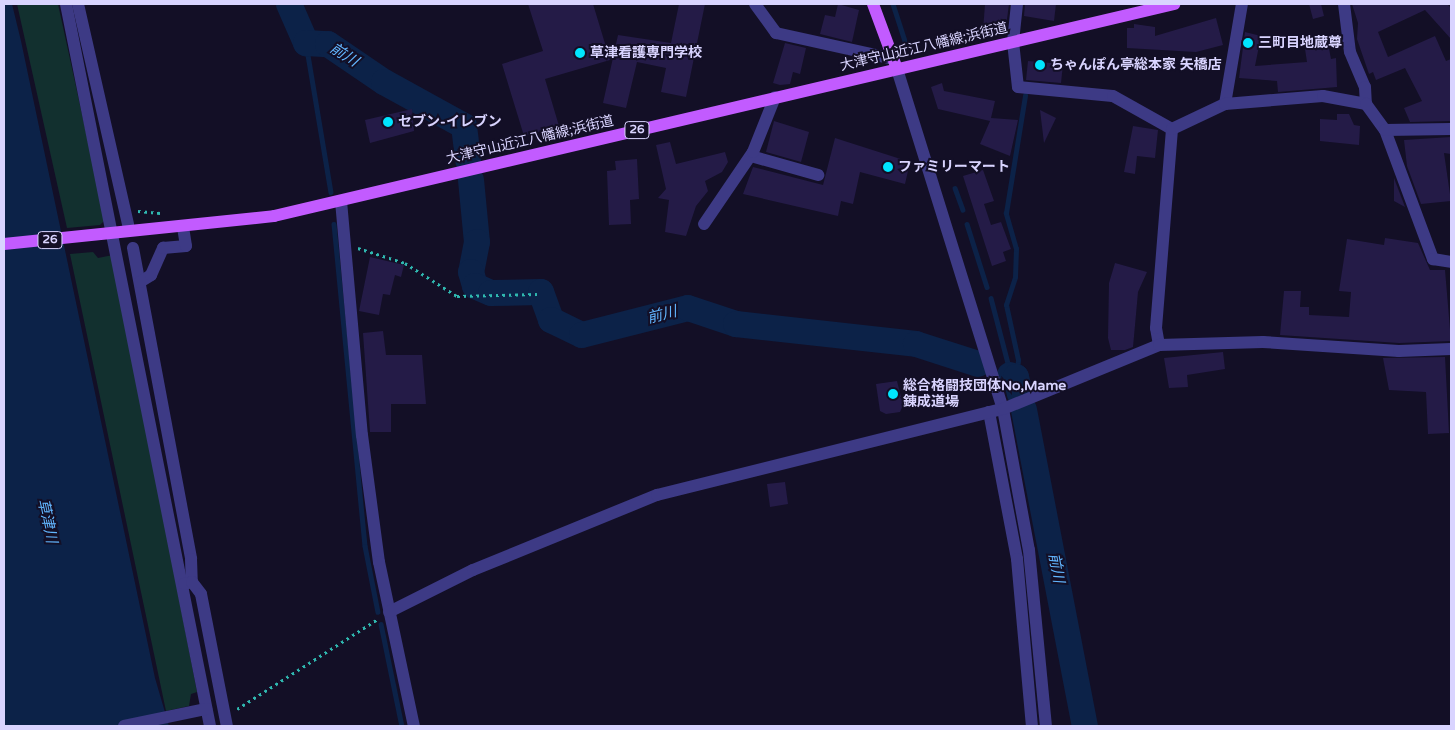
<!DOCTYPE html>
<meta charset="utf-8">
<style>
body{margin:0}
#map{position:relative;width:1455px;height:730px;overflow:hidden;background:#130f26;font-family:"Varela Round","Noto Sans JP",sans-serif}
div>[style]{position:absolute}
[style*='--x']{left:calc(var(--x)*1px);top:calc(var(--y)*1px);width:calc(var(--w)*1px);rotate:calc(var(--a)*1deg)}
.green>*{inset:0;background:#12302f}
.water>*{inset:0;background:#0c2248}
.stream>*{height:4.5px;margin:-2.25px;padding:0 2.25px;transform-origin:2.25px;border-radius:2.25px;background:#0c2248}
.river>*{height:26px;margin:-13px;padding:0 13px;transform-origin:13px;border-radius:13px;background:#0c2248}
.building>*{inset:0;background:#241b47}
.path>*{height:2.5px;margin-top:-1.25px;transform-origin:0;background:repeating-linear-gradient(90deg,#2fb8b0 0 2.5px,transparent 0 6.5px)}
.minor>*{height:12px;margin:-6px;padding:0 6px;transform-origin:6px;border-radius:6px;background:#3d3a85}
.major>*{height:12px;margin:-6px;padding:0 6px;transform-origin:6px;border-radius:6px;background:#c25bff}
.dots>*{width:14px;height:14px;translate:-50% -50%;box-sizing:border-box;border:2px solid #130f26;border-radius:50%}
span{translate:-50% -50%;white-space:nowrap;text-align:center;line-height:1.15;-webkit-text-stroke:4px #130f26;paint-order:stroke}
.shield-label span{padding:1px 4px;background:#130f26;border:1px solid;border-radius:4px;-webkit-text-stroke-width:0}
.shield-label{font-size:12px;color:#d9d4ff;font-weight:700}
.poi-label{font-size:14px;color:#d9d4ff;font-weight:700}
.left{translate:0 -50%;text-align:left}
.street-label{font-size:14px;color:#d9d4ff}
.water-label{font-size:15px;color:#62b6ff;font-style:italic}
.frame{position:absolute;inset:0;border:5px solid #d9d4ff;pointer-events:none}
</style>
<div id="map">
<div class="green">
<div style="clip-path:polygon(17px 4px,58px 4px,105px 220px,100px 225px,67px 228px)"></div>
<div style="clip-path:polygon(93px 252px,98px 258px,113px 255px,197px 692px,191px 694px,189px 706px,166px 711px,70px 254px)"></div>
</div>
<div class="water">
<div style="clip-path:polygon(4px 4px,12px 4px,21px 41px,155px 678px,169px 726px,4px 726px)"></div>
</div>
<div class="stream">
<div style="--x:893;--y:4;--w:38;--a:72"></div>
<div style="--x:306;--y:43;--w:151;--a:80.5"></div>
<div style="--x:955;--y:188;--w:23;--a:70"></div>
<div style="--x:334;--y:224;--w:323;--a:84.5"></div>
<div style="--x:365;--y:546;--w:67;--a:78.9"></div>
<div style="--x:967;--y:224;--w:66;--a:72.4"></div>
<div style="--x:991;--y:298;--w:80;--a:75.4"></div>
<div style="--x:1016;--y:377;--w:17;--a:-83"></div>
<div style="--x:1018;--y:360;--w:56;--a:-102.3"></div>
<div style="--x:1006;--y:305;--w:29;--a:-72"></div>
<div style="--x:1015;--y:277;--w:28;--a:-88"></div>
<div style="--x:1016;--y:249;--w:37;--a:-106"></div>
<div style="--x:1006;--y:213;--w:119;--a:-80.8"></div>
<div style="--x:381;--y:624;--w:104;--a:78.4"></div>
</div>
<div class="river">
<div style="--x:289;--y:4;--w:43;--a:66.4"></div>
<div style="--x:306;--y:43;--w:22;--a:3"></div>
<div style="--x:328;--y:44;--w:68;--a:34.2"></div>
<div style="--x:384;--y:82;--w:91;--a:28.8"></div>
<div style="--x:464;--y:126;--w:35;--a:83"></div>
<div style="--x:471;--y:180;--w:62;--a:84.5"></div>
<div style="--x:477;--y:242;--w:31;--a:101"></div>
<div style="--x:471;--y:272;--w:15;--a:74"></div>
<div style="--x:475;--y:286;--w:17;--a:24"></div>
<div style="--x:491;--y:293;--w:50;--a:-1.1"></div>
<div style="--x:541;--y:292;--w:30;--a:70"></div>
<div style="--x:551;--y:320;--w:34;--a:26"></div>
<div style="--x:582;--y:335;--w:109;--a:-14.3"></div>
<div style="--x:688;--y:308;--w:51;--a:18.4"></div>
<div style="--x:736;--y:324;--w:181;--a:6.3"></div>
<div style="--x:916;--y:344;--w:65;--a:17.9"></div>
<div style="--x:1010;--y:375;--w:6;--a:18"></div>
<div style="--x:1016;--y:377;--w:17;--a:77"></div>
<div style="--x:1024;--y:410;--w:322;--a:79.1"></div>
</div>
<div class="building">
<div style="clip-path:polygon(528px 4px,593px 4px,610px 60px,545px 79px,559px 126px,524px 136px,502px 64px,543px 51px)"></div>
<div style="clip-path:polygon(679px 4px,705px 4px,686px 97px,661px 92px,666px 68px,637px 62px,626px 108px,603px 103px,618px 35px,671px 43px)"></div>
<div style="clip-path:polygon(838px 4px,859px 10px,852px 42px,820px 34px,825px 15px,835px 17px)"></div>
<div style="clip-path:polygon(985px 4px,1009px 4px,1005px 34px,983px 31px)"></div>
<div style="clip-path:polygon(1025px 4px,1056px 4px,1054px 21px,1024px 16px)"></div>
<div style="clip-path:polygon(1309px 4px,1321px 4px,1324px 16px,1313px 19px)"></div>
<div style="clip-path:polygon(1352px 4px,1447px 4px,1451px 8px,1451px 39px,1425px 10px,1378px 32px,1388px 57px,1435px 36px,1446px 61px,1451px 59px,1451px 121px,1410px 122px,1404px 108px,1422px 101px,1405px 68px,1376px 80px,1373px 72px,1369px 74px,1357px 39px,1358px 23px)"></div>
<div style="clip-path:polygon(1216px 18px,1223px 45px,1196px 52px,1127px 48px,1127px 28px,1134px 28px,1134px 24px,1155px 27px,1155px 36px)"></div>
<div style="clip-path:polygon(1245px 32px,1261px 36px,1255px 66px,1307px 62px,1305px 49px,1317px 47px,1327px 38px,1331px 59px,1336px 58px,1337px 87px,1278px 92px,1277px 81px,1239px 78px)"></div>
<div style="clip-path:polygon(785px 43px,806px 48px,800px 74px,793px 72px,790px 84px,780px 85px,773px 83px)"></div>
<div style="clip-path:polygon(1028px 61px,1063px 64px,1061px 83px,1026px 80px)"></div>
<div style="clip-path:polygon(942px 83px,944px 91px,995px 101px,991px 118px,1018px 120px,1010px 156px,980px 144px,990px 121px,938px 109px,931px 87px)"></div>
<div style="clip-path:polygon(412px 109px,414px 131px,370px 143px,365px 120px)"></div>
<div style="clip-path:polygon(1040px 110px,1056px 118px,1044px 143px)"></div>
<div style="clip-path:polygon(1337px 114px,1349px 114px,1354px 125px,1360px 126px,1359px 145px,1320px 141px,1320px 119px,1337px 120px)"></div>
<div style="clip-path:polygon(774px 121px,809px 132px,801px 162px,766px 152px)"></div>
<div style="clip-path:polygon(1133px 126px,1158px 130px,1155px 158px,1137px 156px,1135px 174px,1124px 172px)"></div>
<div style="clip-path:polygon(1451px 137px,1451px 154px,1444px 153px,1451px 201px,1421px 204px,1407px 166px,1404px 140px)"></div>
<div style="clip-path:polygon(835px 138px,910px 162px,905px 184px,860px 172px,853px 204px,841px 201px,838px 216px,743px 194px,753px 167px,823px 185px)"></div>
<div style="clip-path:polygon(670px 142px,676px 164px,725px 152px,728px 162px,722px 172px,705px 181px,708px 191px,696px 206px,686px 236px,665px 232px,669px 200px,658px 198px,666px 189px,656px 145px)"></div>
<div style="clip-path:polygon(637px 159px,639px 199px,630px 200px,631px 224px,609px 225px,607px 171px,616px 170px,615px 161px)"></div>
<div style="clip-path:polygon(983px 170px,994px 201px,984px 204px,991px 225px,1001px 222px,1011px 249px,1003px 252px,1006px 261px,992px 266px,963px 176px)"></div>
<div style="clip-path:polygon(1394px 178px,1405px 207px,1394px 201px)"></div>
<div style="clip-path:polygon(1385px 238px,1418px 243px,1430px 270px,1445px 270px,1451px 341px,1399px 343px,1280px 335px,1284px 291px,1301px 291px,1300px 307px,1309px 307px,1309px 315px,1349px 317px,1351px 292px,1339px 291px,1347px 239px,1384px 245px)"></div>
<div style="clip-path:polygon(370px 257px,404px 265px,401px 277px,395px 275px,390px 295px,383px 294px,379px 315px,359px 311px)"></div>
<div style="clip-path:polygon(1115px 263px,1147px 272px,1138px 292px,1133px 347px,1125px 350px,1111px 350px,1108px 338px,1109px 283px)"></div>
<div style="clip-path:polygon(383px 331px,386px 355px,422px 355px,426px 404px,391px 404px,391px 432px,370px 432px,363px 333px)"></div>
<div style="clip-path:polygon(1223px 352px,1225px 369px,1187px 375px,1188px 387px,1169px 388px,1164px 358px)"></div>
<div style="clip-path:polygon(1445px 357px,1449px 433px,1428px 434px,1426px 392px,1389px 390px,1383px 358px)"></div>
<div style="clip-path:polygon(897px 381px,903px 405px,900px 412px,886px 414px,880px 411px,876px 384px)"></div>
<div style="clip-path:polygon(785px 482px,788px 504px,770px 507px,767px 484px)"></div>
</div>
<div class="path">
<div style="--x:138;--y:211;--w:25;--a:5"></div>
<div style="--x:358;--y:248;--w:49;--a:17.7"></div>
<div style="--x:405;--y:263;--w:62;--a:32.4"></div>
<div style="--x:457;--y:296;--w:80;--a:-1.4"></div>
<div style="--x:237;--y:709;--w:167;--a:-32.6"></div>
</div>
<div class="minor">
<div style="--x:66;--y:4;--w:736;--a:78.72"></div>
<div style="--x:78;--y:4;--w:226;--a:77.2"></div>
<div style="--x:755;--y:4;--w:36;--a:54"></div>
<div style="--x:776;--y:33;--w:120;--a:12.5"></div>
<div style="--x:1017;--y:4;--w:38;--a:96"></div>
<div style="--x:1013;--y:42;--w:45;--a:83.7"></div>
<div style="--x:1018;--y:87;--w:95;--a:5.4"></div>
<div style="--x:1113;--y:96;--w:68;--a:29.2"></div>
<div style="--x:1344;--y:4;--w:48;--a:82.9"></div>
<div style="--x:1350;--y:52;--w:38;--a:67"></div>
<div style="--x:1365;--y:87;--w:17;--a:87"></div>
<div style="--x:897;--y:69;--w:356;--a:72.7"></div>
<div style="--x:1003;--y:409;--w:143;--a:79.6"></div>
<div style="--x:1029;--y:550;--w:177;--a:84.5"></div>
<div style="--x:1225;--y:104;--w:101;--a:-80.4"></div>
<div style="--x:1385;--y:130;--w:138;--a:69.6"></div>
<div style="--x:1433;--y:259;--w:18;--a:9"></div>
<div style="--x:751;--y:156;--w:70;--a:15.8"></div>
<div style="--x:341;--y:201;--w:235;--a:84.9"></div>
<div style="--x:362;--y:435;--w:128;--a:82.4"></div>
<div style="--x:379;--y:562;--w:168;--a:78"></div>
<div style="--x:704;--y:224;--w:87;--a:-55.8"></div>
<div style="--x:753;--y:152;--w:59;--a:-68.2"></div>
<div style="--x:133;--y:248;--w:316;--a:79.4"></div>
<div style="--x:191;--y:559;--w:23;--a:88"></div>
<div style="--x:192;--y:582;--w:8;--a:166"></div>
<div style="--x:140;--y:282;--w:13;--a:-32"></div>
<div style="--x:151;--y:275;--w:30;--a:-66"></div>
<div style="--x:163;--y:248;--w:23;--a:-5"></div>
<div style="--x:186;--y:246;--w:18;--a:-99"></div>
<div style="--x:1159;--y:345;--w:17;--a:-100"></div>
<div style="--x:1156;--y:328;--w:200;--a:-85.4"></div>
<div style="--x:1172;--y:129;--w:59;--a:-25.3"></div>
<div style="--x:1225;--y:104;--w:98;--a:-4.7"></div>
<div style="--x:1323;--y:96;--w:44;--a:10.5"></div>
<div style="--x:1366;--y:104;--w:32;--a:54"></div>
<div style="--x:1385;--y:130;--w:66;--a:-0.9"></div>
<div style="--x:989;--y:412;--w:150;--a:79.2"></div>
<div style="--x:1017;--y:559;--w:168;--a:84.9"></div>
<div style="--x:192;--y:582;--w:15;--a:53"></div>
<div style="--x:201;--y:594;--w:135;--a:78.9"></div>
<div style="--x:389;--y:612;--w:94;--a:-26.6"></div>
<div style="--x:473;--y:570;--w:199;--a:-22.2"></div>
<div style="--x:657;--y:495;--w:357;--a:-14"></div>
<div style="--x:1003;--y:409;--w:169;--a:-22.3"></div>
<div style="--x:1159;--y:345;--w:104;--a:-1.7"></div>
<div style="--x:1263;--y:342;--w:136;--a:3.8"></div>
<div style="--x:1399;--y:351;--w:52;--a:-2.2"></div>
<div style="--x:124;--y:726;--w:84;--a:-11.7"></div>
</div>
<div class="major">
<div style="--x:873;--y:4;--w:69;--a:69.7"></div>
<div style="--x:4;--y:244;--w:271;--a:-5.9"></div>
<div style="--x:274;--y:216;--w:925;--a:-13.25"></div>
</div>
<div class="dots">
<div style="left:1248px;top:43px;background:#00e5ff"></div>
<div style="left:580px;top:53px;background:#00e5ff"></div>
<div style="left:1040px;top:65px;background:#00e5ff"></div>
<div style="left:388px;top:122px;background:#00e5ff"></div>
<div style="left:888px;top:167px;background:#00e5ff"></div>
<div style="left:893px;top:394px;background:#00e5ff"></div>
</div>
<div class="shield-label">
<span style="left:637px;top:130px">26</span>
<span style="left:50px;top:240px">26</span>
</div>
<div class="poi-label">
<span class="left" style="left:1258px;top:43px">三町目地蔵尊</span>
<span class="left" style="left:590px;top:53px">草津看護専門学校</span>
<span class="left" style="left:1050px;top:65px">ちゃんぽん亭総本家 矢橋店</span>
<span class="left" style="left:398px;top:122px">セブン-イレブン</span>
<span class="left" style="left:898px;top:167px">ファミリーマート</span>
<span class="left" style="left:903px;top:394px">総合格闘技団体No,Mame<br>錬成道場</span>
</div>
<div class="street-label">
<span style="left:924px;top:47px;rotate:-13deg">大津守山近江八幡線;浜街道</span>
<span style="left:530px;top:140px;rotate:-13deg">大津守山近江八幡線;浜街道</span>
</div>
<div class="water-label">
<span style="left:344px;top:55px;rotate:32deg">前川</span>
<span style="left:662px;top:315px;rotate:-14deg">前川</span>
<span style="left:47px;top:521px;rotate:78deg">草津川</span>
<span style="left:1056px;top:568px;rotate:80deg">前川</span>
</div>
<div class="frame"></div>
</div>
